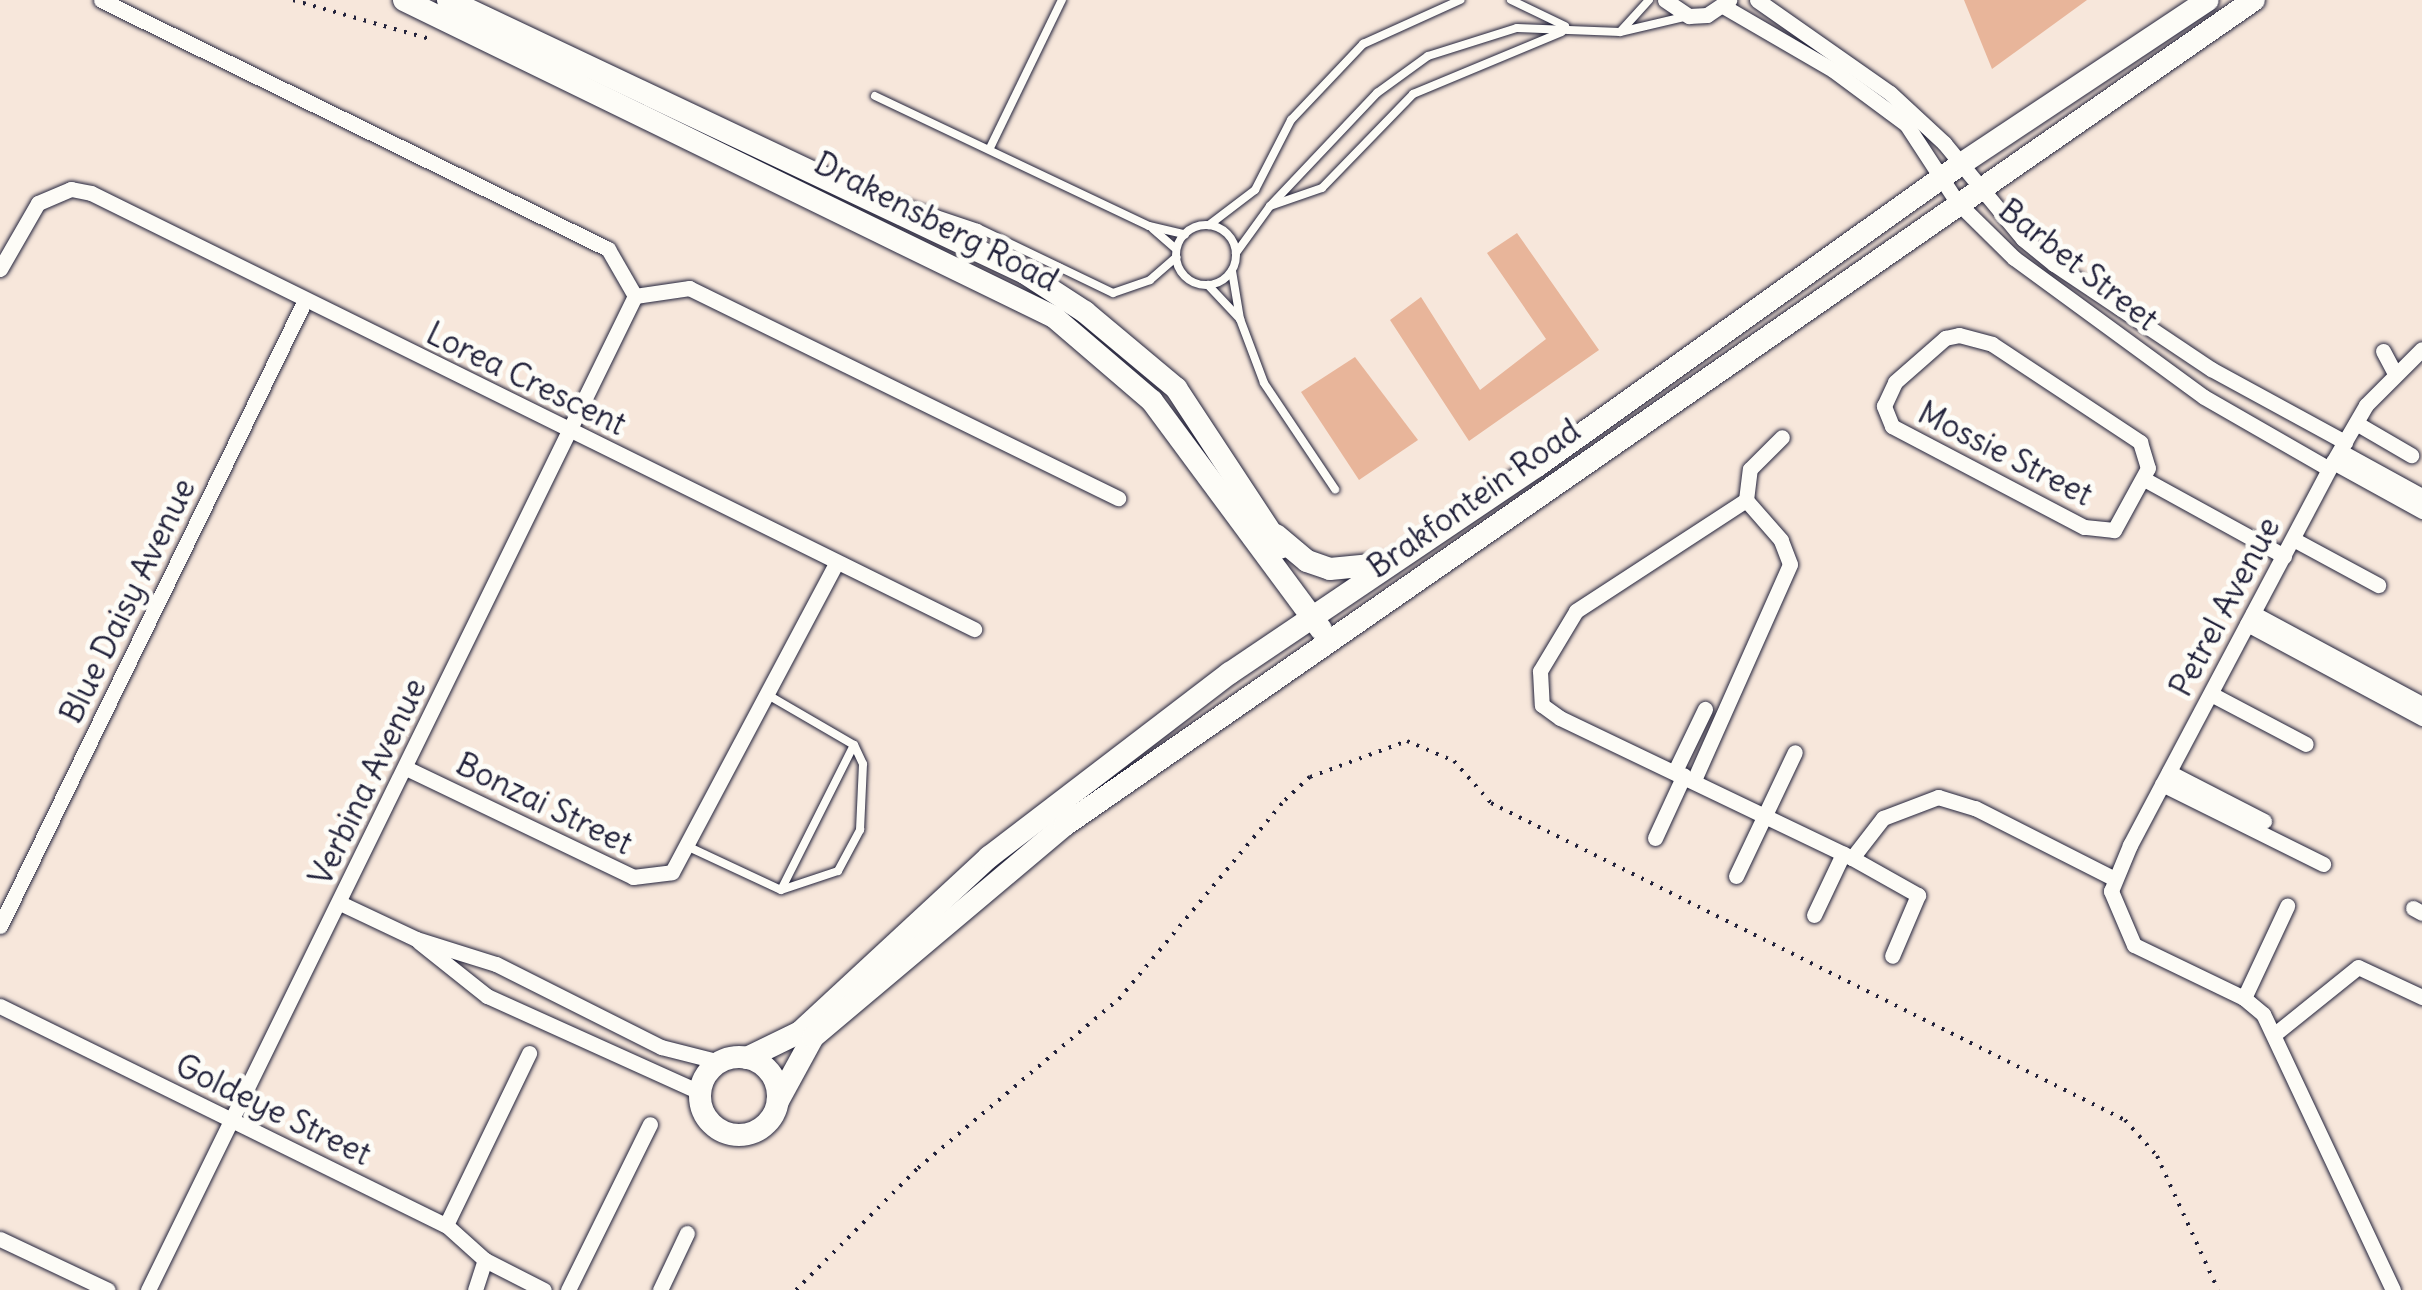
<!DOCTYPE html>
<style>
body{margin:0}
#map{position:relative;width:2422px;height:1290px;overflow:hidden;background:#f7e7db;font-family:Delius,sans-serif}
div>[style]{position:absolute}
[style*='--x']{left:calc(var(--x)*1px);top:calc(var(--y)*1px);width:calc(var(--w)*1px);rotate:calc(var(--a)*1deg)}
.building>*{inset:0;background:#e8b59a}
.path>*{height:4px;margin-top:-2px;transform-origin:0;background:repeating-linear-gradient(90deg,#22223b 0 2.5px,transparent 0 10.5px)}
.roads{filter:drop-shadow(0 0 2px #22223b) drop-shadow(0 0 2px #22223b)}
.lane>*{height:8px;margin:-4px;padding:0 4px;transform-origin:4px;border-radius:4px;background:#fdfcf7}
.lane>.ring{margin:-4px;padding:0;box-sizing:content-box;background:none;border:8px solid #fdfcf7;border-radius:50%}
.street>*{height:15px;margin:-7.5px;padding:0 7.5px;transform-origin:7.5px;border-radius:7.5px;background:#fdfcf7}
.secondary>*{height:22px;margin:-11px;padding:0 11px;transform-origin:11px;border-radius:11px;background:#fdfcf7}
.secondary>.ring{margin:-11px;padding:0;box-sizing:content-box;background:none;border:22px solid #fdfcf7;border-radius:50%}
span{translate:-50% -50%;white-space:nowrap;text-align:center;line-height:1.15;-webkit-text-stroke:10px #fdfcf7;paint-order:stroke}
.street-label{font-size:32px;color:#22223b}
</style>
<div id="map">
<div class="building">
<div style="clip-path:polygon(1964px 0,2087px 0,1992px 69px)"></div>
<div style="clip-path:polygon(1517px 233px,1599px 350px,1469px 441px,1390px 320px,1421px 297px,1480px 390px,1546px 339px,1487px 253px)"></div>
<div style="clip-path:polygon(1355px 357px,1418px 440px,1359px 480px,1301px 392px)"></div>
</div>
<div class="path">
<div style="--x:293;--y:0;--w:146;--a:15.9"></div>
<div style="--x:796;--y:1290;--w:173;--a:-45"></div>
<div style="--x:918;--y:1168;--w:263;--a:-40.1"></div>
<div style="--x:1119;--y:999;--w:259;--a:-50.2"></div>
<div style="--x:1285;--y:800;--w:34;--a:-43"></div>
<div style="--x:1310;--y:777;--w:103;--a:-20.4"></div>
<div style="--x:1407;--y:741;--w:51;--a:23.1"></div>
<div style="--x:1454;--y:761;--w:56;--a:48.6"></div>
<div style="--x:1491;--y:803;--w:709;--a:26.57"></div>
<div style="--x:2125;--y:1120;--w:48;--a:48.4"></div>
<div style="--x:2157;--y:1156;--w:147;--a:65.5"></div>
</div>
<div class="roads">
<div class="lane">
<div style="--x:1511;--y:0;--w:60;--a:25.7"></div>
<div style="--x:1620;--y:32;--w:43;--a:-47.8"></div>
<div style="--x:875;--y:96;--w:303;--a:25.4"></div>
<div style="--x:1149;--y:226;--w:37;--a:13"></div>
<div style="--x:990;--y:148;--w:165;--a:-64.1"></div>
<div style="--x:892;--y:199;--w:91;--a:18.6"></div>
<div style="--x:978;--y:228;--w:150;--a:25.7"></div>
<div style="--x:1113;--y:293;--w:39;--a:-19"></div>
<div style="--x:1150;--y:280;--w:35;--a:-41"></div>
<div style="--x:1270;--y:206;--w:156;--a:-46.6"></div>
<div style="--x:1377;--y:93;--w:63;--a:-36"></div>
<div style="--x:1428;--y:56;--w:93;--a:-17.5"></div>
<div style="--x:1517;--y:28;--w:103;--a:2.2"></div>
<div style="--x:1620;--y:32;--w:70;--a:-13.2"></div>
<div style="--x:1209;--y:225;--w:58;--a:-37.3"></div>
<div style="--x:1255;--y:190;--w:79;--a:-62.8"></div>
<div style="--x:1291;--y:120;--w:105;--a:-46.5"></div>
<div style="--x:1363;--y:44;--w:107;--a:-24.4"></div>
<div class="ring" style="left:1176px;top:225px;width:52px;height:52px"></div>
<div style="--x:1153;--y:229;--w:30;--a:41"></div>
<div style="--x:1236;--y:253;--w:58;--a:-54.1"></div>
<div style="--x:1270;--y:206;--w:55;--a:-19.1"></div>
<div style="--x:1322;--y:188;--w:131;--a:-45.9"></div>
<div style="--x:1413;--y:94;--w:161;--a:-22.6"></div>
<div style="--x:1232;--y:271;--w:49;--a:80.5"></div>
<div style="--x:1240;--y:319;--w:68;--a:69.4"></div>
<div style="--x:1264;--y:383;--w:128;--a:56.2"></div>
<div style="--x:1208;--y:285;--w:47;--a:46.7"></div>
<div style="--x:691;--y:848;--w:99;--a:25"></div>
<div style="--x:781;--y:890;--w:60;--a:-18.4"></div>
<div style="--x:838;--y:871;--w:47;--a:-61.8"></div>
<div style="--x:860;--y:830;--w:66;--a:-87.4"></div>
<div style="--x:863;--y:764;--w:21;--a:-115"></div>
<div style="--x:854;--y:745;--w:99;--a:-149.8"></div>
<div style="--x:781;--y:890;--w:162;--a:-63.3"></div>
</div>
<div class="street">
<div style="--x:101;--y:0;--w:565;--a:26.16"></div>
<div style="--x:608;--y:249;--w:54;--a:60.1"></div>
<div style="--x:1665;--y:0;--w:29;--a:34"></div>
<div style="--x:1689;--y:16;--w:18;--a:-3"></div>
<div style="--x:1707;--y:15;--w:27;--a:-34"></div>
<div style="--x:1757;--y:0;--w:162;--a:35"></div>
<div style="--x:1890;--y:93;--w:74;--a:42.8"></div>
<div style="--x:1944;--y:143;--w:124;--a:50.5"></div>
<div style="--x:2023;--y:239;--w:40;--a:39"></div>
<div style="--x:2054;--y:264;--w:189;--a:33.8"></div>
<div style="--x:2211;--y:369;--w:153;--a:28.6"></div>
<div style="--x:1723;--y:6;--w:127;--a:30.2"></div>
<div style="--x:1833;--y:70;--w:91;--a:36.5"></div>
<div style="--x:1906;--y:124;--w:93;--a:56.8"></div>
<div style="--x:1957;--y:202;--w:80;--a:44.5"></div>
<div style="--x:2014;--y:258;--w:235;--a:36.2"></div>
<div style="--x:2204;--y:397;--w:144;--a:29.9"></div>
<div style="--x:0;--y:269;--w:76;--a:-60.1"></div>
<div style="--x:38;--y:203;--w:36;--a:-23"></div>
<div style="--x:71;--y:189;--w:20;--a:11"></div>
<div style="--x:91;--y:193;--w:985;--a:26.28"></div>
<div style="--x:635;--y:296;--w:55;--a:-8.4"></div>
<div style="--x:689;--y:288;--w:478;--a:26.1"></div>
<div style="--x:1959;--y:335;--w:34;--a:15"></div>
<div style="--x:1992;--y:344;--w:178;--a:33.5"></div>
<div style="--x:2140;--y:442;--w:27;--a:73"></div>
<div style="--x:2148;--y:468;--w:71;--a:118.7"></div>
<div style="--x:2114;--y:530;--w:30;--a:-174"></div>
<div style="--x:2084;--y:527;--w:217;--a:-152.3"></div>
<div style="--x:1892;--y:426;--w:22;--a:-112"></div>
<div style="--x:1884;--y:406;--w:26;--a:-65"></div>
<div style="--x:1895;--y:382;--w:67;--a:-41.3"></div>
<div style="--x:1945;--y:338;--w:14;--a:-12"></div>
<div style="--x:2383;--y:351;--w:26;--a:62"></div>
<div style="--x:2356;--y:423;--w:64;--a:30.2"></div>
<div style="--x:2340;--y:451;--w:94;--a:28.8"></div>
<div style="--x:2333;--y:462;--w:102;--a:28.8"></div>
<div style="--x:2144;--y:479;--w:160;--a:28.8"></div>
<div style="--x:1746;--y:500;--w:31;--a:-83"></div>
<div style="--x:1750;--y:469;--w:45;--a:-45"></div>
<div style="--x:2293;--y:539;--w:97;--a:28.4"></div>
<div style="--x:2253;--y:613;--w:192;--a:28.3"></div>
<div style="--x:2247;--y:624;--w:199;--a:28.2"></div>
<div style="--x:2211;--y:694;--w:107;--a:27.8"></div>
<div style="--x:406;--y:768;--w:252;--a:25.6"></div>
<div style="--x:633;--y:877;--w:39;--a:-7"></div>
<div style="--x:672;--y:872;--w:350;--a:-62"></div>
<div style="--x:1675;--y:771;--w:69;--a:-64.2"></div>
<div style="--x:2169;--y:772;--w:107;--a:27.3"></div>
<div style="--x:1694;--y:780;--w:236;--a:-66"></div>
<div style="--x:1790;--y:564;--w:26;--a:-111"></div>
<div style="--x:1781;--y:540;--w:53;--a:-131.2"></div>
<div style="--x:1746;--y:500;--w:203;--a:146.9"></div>
<div style="--x:1576;--y:611;--w:70;--a:121"></div>
<div style="--x:1540;--y:671;--w:34;--a:87"></div>
<div style="--x:1542;--y:705;--w:22;--a:36"></div>
<div style="--x:1560;--y:718;--w:324;--a:25.6"></div>
<div style="--x:1852;--y:858;--w:51;--a:-52.2"></div>
<div style="--x:1883;--y:818;--w:59;--a:-20.9"></div>
<div style="--x:1938;--y:797;--w:39;--a:17"></div>
<div style="--x:1975;--y:808;--w:155;--a:26.9"></div>
<div style="--x:2162;--y:784;--w:180;--a:26.4"></div>
<div style="--x:1655;--y:838;--w:69;--a:-65.3"></div>
<div style="--x:1852;--y:858;--w:76;--a:29.3"></div>
<div style="--x:1918;--y:895;--w:66;--a:113.1"></div>
<div style="--x:1736;--y:876;--w:137;--a:-64.6"></div>
<div style="--x:340;--y:903;--w:84;--a:25.3"></div>
<div style="--x:416;--y:939;--w:84;--a:17.4"></div>
<div style="--x:496;--y:964;--w:185;--a:26.7"></div>
<div style="--x:661;--y:1047;--w:61;--a:14.3"></div>
<div style="--x:2413;--y:908;--w:10;--a:29"></div>
<div style="--x:1814;--y:915;--w:68;--a:-64.6"></div>
<div style="--x:0;--y:926;--w:696;--a:-64.02"></div>
<div style="--x:419;--y:942;--w:87;--a:38.5"></div>
<div style="--x:487;--y:996;--w:234;--a:24.3"></div>
<div style="--x:2244;--y:998;--w:102;--a:-64.9"></div>
<div style="--x:0;--y:1006;--w:497;--a:26.2"></div>
<div style="--x:446;--y:1225;--w:52;--a:41.9"></div>
<div style="--x:485;--y:1260;--w:66;--a:27"></div>
<div style="--x:2276;--y:1033;--w:105;--a:-38.8"></div>
<div style="--x:2358;--y:967;--w:71;--a:25.1"></div>
<div style="--x:446;--y:1225;--w:191;--a:-64.2"></div>
<div style="--x:0;--y:1239;--w:119;--a:25.3"></div>
<div style="--x:148;--y:1290;--w:1107;--a:-63.9"></div>
<div style="--x:475;--y:1290;--w:32;--a:-72"></div>
<div style="--x:568;--y:1290;--w:185;--a:-63.7"></div>
<div style="--x:660;--y:1290;--w:63;--a:-64.7"></div>
<div style="--x:2393;--y:1290;--w:305;--a:-115.2"></div>
<div style="--x:2263;--y:1014;--w:25;--a:-140"></div>
<div style="--x:2244;--y:998;--w:122;--a:-154.3"></div>
<div style="--x:2134;--y:945;--w:59;--a:-113.1"></div>
<div style="--x:2111;--y:891;--w:50;--a:-67.6"></div>
<div style="--x:2130;--y:845;--w:433;--a:-62.1"></div>
<div style="--x:2333;--y:462;--w:66;--a:-59.9"></div>
<div style="--x:2366;--y:405;--w:79;--a:-45"></div>
</div>
<div class="secondary">
<div style="--x:404;--y:0;--w:723;--a:26"></div>
<div style="--x:1054;--y:317;--w:129;--a:40.6"></div>
<div style="--x:1152;--y:401;--w:284;--a:53.5"></div>
<div style="--x:448;--y:0;--w:638;--a:25.32"></div>
<div style="--x:1025;--y:273;--w:72;--a:33"></div>
<div style="--x:1085;--y:312;--w:119;--a:39.9"></div>
<div style="--x:1176;--y:388;--w:191;--a:56.7"></div>
<div style="--x:1276;--y:535;--w:40;--a:40"></div>
<div style="--x:1307;--y:561;--w:24;--a:19"></div>
<div style="--x:1330;--y:569;--w:52;--a:-5.5"></div>
<div class="ring" style="left:700px;top:1057px;width:56px;height:56px"></div>
<div style="--x:747;--y:1058;--w:59;--a:-26.1"></div>
<div style="--x:800;--y:1032;--w:258;--a:-42.8"></div>
<div style="--x:989;--y:857;--w:303;--a:-37.4"></div>
<div style="--x:1230;--y:673;--w:370;--a:-34"></div>
<div style="--x:1537;--y:466;--w:521;--a:-35.46"></div>
<div style="--x:1961;--y:164;--w:296;--a:-33.6"></div>
<div style="--x:778;--y:1101;--w:73;--a:-61.3"></div>
<div style="--x:813;--y:1037;--w:329;--a:-40.1"></div>
<div style="--x:1065;--y:825;--w:1447;--a:-34.76"></div>
</div>
</div>
<div class="street-label">
<span style="left:936px;top:222px;rotate:27deg">Drakensberg Road</span>
<span style="left:2078px;top:265px;rotate:38deg">Barbet Street</span>
<span style="left:526px;top:379px;rotate:26deg">Lorea Crescent</span>
<span style="left:2005px;top:454px;rotate:27deg">Mossie Street</span>
<span style="left:1474px;top:499px;rotate:-35deg">Brakfontein Road</span>
<span style="left:128px;top:601px;rotate:-64deg">Blue Daisy Avenue</span>
<span style="left:2225px;top:607px;rotate:-62deg">Petrel Avenue</span>
<span style="left:368px;top:782px;rotate:-64deg">Verbina Avenue</span>
<span style="left:544px;top:804px;rotate:26deg">Bonzai Street</span>
<span style="left:273px;top:1110px;rotate:26deg">Goldeye Street</span>
</div>
</div>
